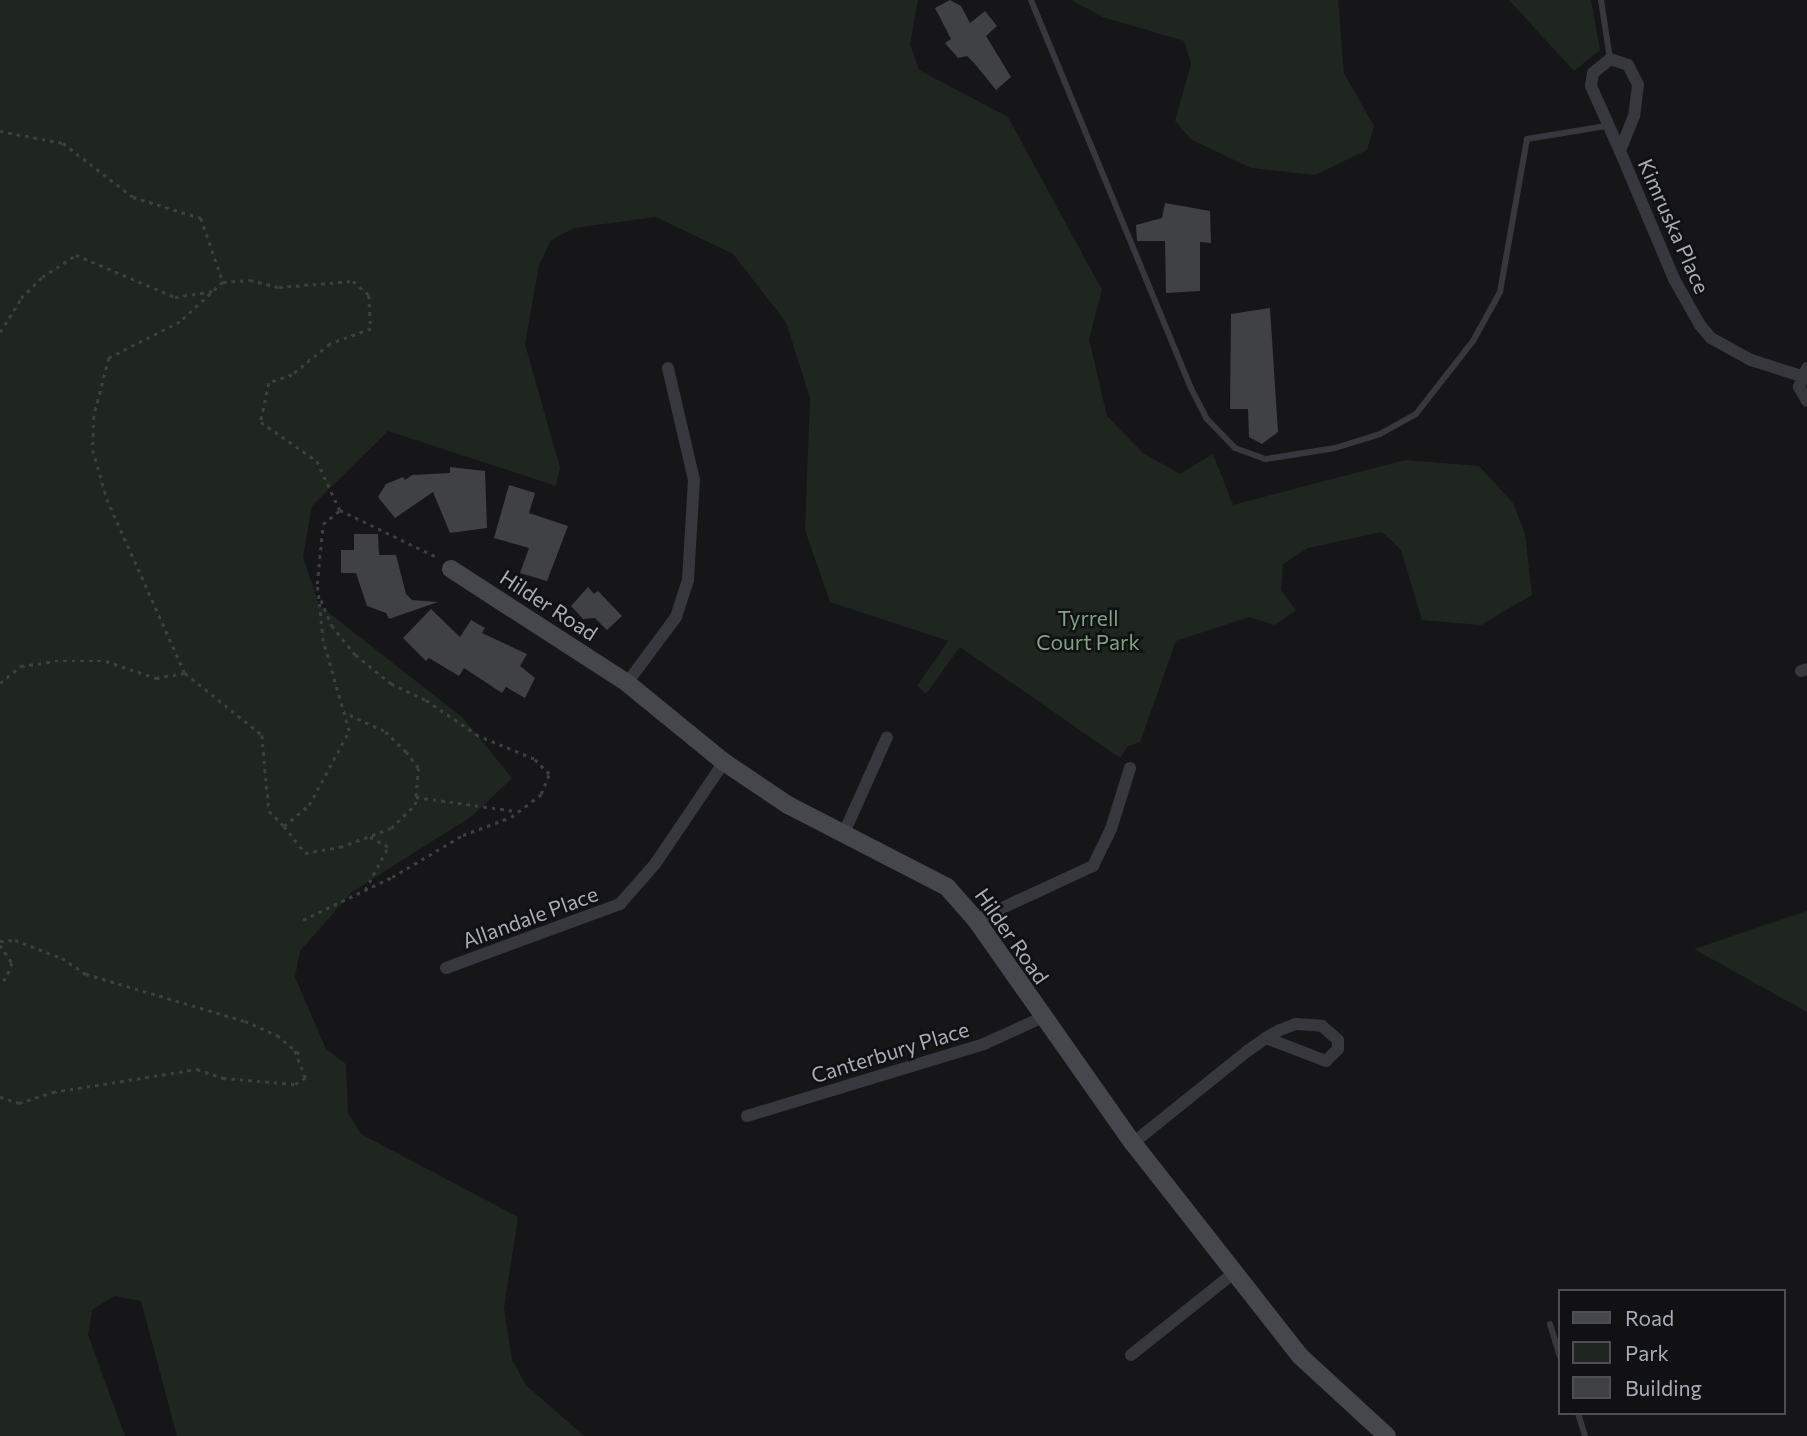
<!DOCTYPE html>
<style>
body{margin:0}
#map{position:relative;width:1807px;height:1436px;overflow:hidden;background:#161618;font-family:Commissioner,sans-serif}
div>[style]{position:absolute}
[style*='--x']{left:calc(var(--x)*1px);top:calc(var(--y)*1px);width:calc(var(--w)*1px);rotate:calc(var(--a)*1deg)}
.green>*{inset:0;background:#1e261f}
.building>*{inset:0;background:#404145}
.path>*{height:2.5px;margin-top:-1.25px;transform-origin:0;background:repeating-linear-gradient(90deg,#3d3f44 0 3.5px,transparent 0 8.5px)}
.lane>*{height:6px;margin:-3px;padding:0 3px;transform-origin:3px;border-radius:3px;background:#37383d}
.street>*{height:12px;margin:-6px;padding:0 6px;transform-origin:6px;border-radius:6px;background:#37383d}
.secondary>*{height:18px;margin:-9px;padding:0 9px;transform-origin:9px;border-radius:9px;background:#45474d}
span{translate:-50% -50%;white-space:nowrap;text-align:center;line-height:1.15;-webkit-text-stroke:5px #111113;paint-order:stroke}
.street-label{font-size:21px;color:#a8adb8}
.park-label{font-size:21px;color:#7fa381}
.legend{position:absolute;left:1558px;top:1289px;width:228px;height:126px;box-sizing:border-box;background:#111113;border:2px solid #4d4f55;margin:0;padding:9px 12px;list-style:none;font-size:21px;color:#a8adb8}
.legend li{display:flex;align-items:center;gap:14px;height:35px}
.legend b{width:35px;border:2px solid #4d4f55}
</style>
<div id="map">
<div class="green">
<div style="clip-path:polygon(0 0,918px 0,910px 44px,919px 70px,1008px 117px,1102px 290px,1089px 339px,1107px 416px,1143px 453px,1180px 474px,1213px 454px,1233px 505px,1405px 460px,1479px 466px,1513px 503px,1525px 534px,1532px 595px,1481px 625px,1422px 620px,1401px 550px,1382px 532px,1308px 548px,1283px 564px,1281px 590px,1296px 610px,1275px 625px,1249px 617px,1176px 641px,1140px 742px,1128px 746px,1120px 758px,960px 647px,926px 694px,917px 686px,948px 641px,830px 602px,805px 530px,810px 398px,786px 322px,733px 254px,656px 217px,574px 228px,551px 240px,539px 265px,525px 344px,560px 468px,556px 486px,388px 431px,312px 506px,303px 557px,319px 605px,463px 718px,512px 778px,472px 816px,352px 892px,300px 951px,295px 977px,326px 1049px,346px 1064px,348px 1113px,361px 1134px,518px 1217px,504px 1308px,512px 1360px,526px 1385px,584px 1436px,177px 1436px,141px 1301px,114px 1296px,92px 1310px,88px 1335px,125px 1436px,0 1436px)"></div>
<div style="clip-path:polygon(1071px 0,1338px 0,1344px 73px,1374px 126px,1367px 150px,1315px 175px,1251px 168px,1192px 140px,1175px 121px,1191px 64px,1184px 41px,1103px 17px)"></div>
<div style="clip-path:polygon(1509px 0,1591px 0,1600px 50px,1574px 71px)"></div>
<div style="clip-path:polygon(1807px 911px,1807px 1012px,1694px 949px)"></div>
</div>
<div class="building">
<div style="clip-path:polygon(950px 0,961px 6px,970px 23px,985px 11px,997px 26px,986px 36px,1011px 77px,996px 90px,975px 64px,967px 56px,958px 58px,945px 43px,951px 39px,935px 8px)"></div>
<div style="clip-path:polygon(1165px 203px,1210px 211px,1211px 243px,1200px 242px,1200px 291px,1166px 293px,1165px 241px,1137px 241px,1136px 225px,1162px 218px)"></div>
<div style="clip-path:polygon(1270px 308px,1278px 432px,1262px 444px,1249px 437px,1248px 409px,1230px 409px,1231px 314px)"></div>
<div style="clip-path:polygon(450px 467px,485px 471px,487px 528px,450px 533px,433px 492px,395px 518px,378px 497px,386px 484px,403px 477px,405px 480px,412px 475px,450px 473px)"></div>
<div style="clip-path:polygon(509px 485px,535px 493px,529px 513px,568px 526px,547px 581px,520px 573px,529px 548px,494px 538px)"></div>
<div style="clip-path:polygon(354px 534px,378px 534px,379px 555px,396px 555px,406px 594px,412px 600px,438px 602px,389px 619px,386px 613px,367px 606px,356px 573px,341px 573px,341px 550px,354px 550px)"></div>
<div style="clip-path:polygon(588px 587px,594px 594px,598px 591px,622px 616px,607px 630px,595px 618px,583px 619px,571px 606px)"></div>
<div style="clip-path:polygon(431px 609px,460px 637px,471px 620px,485px 628px,482px 633px,527px 654px,520px 666px,535px 678px,525px 698px,506px 687px,502px 693px,464px 668px,459px 676px,429px 658px,426px 661px,403px 638px)"></div>
</div>
<div class="path">
<div style="--x:0;--y:131;--w:64;--a:10.8"></div>
<div style="--x:63;--y:143;--w:88;--a:37.6"></div>
<div style="--x:133;--y:197;--w:71;--a:17.2"></div>
<div style="--x:201;--y:218;--w:68;--a:71"></div>
<div style="--x:223;--y:282;--w:59;--a:137.1"></div>
<div style="--x:180;--y:322;--w:80;--a:153.1"></div>
<div style="--x:109;--y:358;--w:60;--a:104.5"></div>
<div style="--x:94;--y:416;--w:34;--a:92"></div>
<div style="--x:93;--y:450;--w:51;--a:74.1"></div>
<div style="--x:107;--y:499;--w:191;--a:65.9"></div>
<div style="--x:185;--y:673;--w:99;--a:38.8"></div>
<div style="--x:262;--y:735;--w:76;--a:84.7"></div>
<div style="--x:269;--y:811;--w:21;--a:45"></div>
<div style="--x:284;--y:826;--w:33;--a:-40"></div>
<div style="--x:309;--y:805;--w:84;--a:-61.6"></div>
<div style="--x:349;--y:731;--w:94;--a:-106.1"></div>
<div style="--x:323;--y:641;--w:57;--a:-96"></div>
<div style="--x:317;--y:584;--w:60;--a:-84.3"></div>
<div style="--x:323;--y:524;--w:22;--a:-39"></div>
<div style="--x:223;--y:282;--w:27;--a:-4"></div>
<div style="--x:250;--y:280;--w:30;--a:14"></div>
<div style="--x:279;--y:287;--w:74;--a:-4.6"></div>
<div style="--x:353;--y:281;--w:21;--a:41"></div>
<div style="--x:369;--y:295;--w:34;--a:87"></div>
<div style="--x:371;--y:329;--w:44;--a:159.9"></div>
<div style="--x:330;--y:344;--w:49;--a:140.8"></div>
<div style="--x:292;--y:375;--w:24;--a:161"></div>
<div style="--x:269;--y:383;--w:40;--a:102"></div>
<div style="--x:261;--y:422;--w:68;--a:34.9"></div>
<div style="--x:317;--y:461;--w:54;--a:64.9"></div>
<div style="--x:340;--y:510;--w:110;--a:25.9"></div>
<div style="--x:0;--y:332;--w:40;--a:-58"></div>
<div style="--x:21;--y:298;--w:30;--a:-45"></div>
<div style="--x:42;--y:277;--w:40;--a:-32.9"></div>
<div style="--x:76;--y:255;--w:108;--a:23"></div>
<div style="--x:175;--y:297;--w:40;--a:-8.5"></div>
<div style="--x:0;--y:683;--w:27;--a:-39"></div>
<div style="--x:21;--y:666;--w:34;--a:-8"></div>
<div style="--x:55;--y:661;--w:51;--a:0"></div>
<div style="--x:106;--y:661;--w:53;--a:18.8"></div>
<div style="--x:156;--y:678;--w:29;--a:-10"></div>
<div style="--x:416;--y:797;--w:101;--a:8"></div>
<div style="--x:284;--y:826;--w:34;--a:52"></div>
<div style="--x:305;--y:853;--w:36;--a:-10"></div>
<div style="--x:340;--y:847;--w:54;--a:-20.4"></div>
<div style="--x:391;--y:828;--w:33;--a:-44"></div>
<div style="--x:415;--y:805;--w:37;--a:-85"></div>
<div style="--x:418;--y:768;--w:20;--a:-127"></div>
<div style="--x:406;--y:752;--w:30;--a:-136"></div>
<div style="--x:384;--y:731;--w:42;--a:-155.9"></div>
<div style="--x:365;--y:890;--w:49;--a:-61.9"></div>
<div style="--x:388;--y:847;--w:21;--a:-152"></div>
<div style="--x:303;--y:920;--w:99;--a:-25.8"></div>
<div style="--x:392;--y:877;--w:82;--a:-30.6"></div>
<div style="--x:463;--y:835;--w:51;--a:-20.6"></div>
<div style="--x:511;--y:817;--w:38;--a:-37"></div>
<div style="--x:541;--y:794;--w:22;--a:-68"></div>
<div style="--x:549;--y:774;--w:21;--a:-135"></div>
<div style="--x:534;--y:759;--w:61;--a:-157.7"></div>
<div style="--x:478;--y:736;--w:64;--a:-145.8"></div>
<div style="--x:425;--y:700;--w:38;--a:-155"></div>
<div style="--x:391;--y:684;--w:46;--a:-141.1"></div>
<div style="--x:355;--y:655;--w:36;--a:-129"></div>
<div style="--x:332;--y:627;--w:33;--a:-113"></div>
<div style="--x:0;--y:941;--w:15;--a:-4"></div>
<div style="--x:15;--y:940;--w:50;--a:21"></div>
<div style="--x:62;--y:958;--w:29;--a:34"></div>
<div style="--x:86;--y:974;--w:166;--a:16.5"></div>
<div style="--x:245;--y:1021;--w:35;--a:24"></div>
<div style="--x:277;--y:1035;--w:33;--a:40"></div>
<div style="--x:0;--y:945;--w:22;--a:56"></div>
<div style="--x:12;--y:963;--w:17;--a:111"></div>
<div style="--x:6;--y:979;--w:7;--a:153"></div>
<div style="--x:0;--y:1097;--w:20;--a:18"></div>
<div style="--x:19;--y:1103;--w:36;--a:-18"></div>
<div style="--x:53;--y:1092;--w:146;--a:-9.1"></div>
<div style="--x:197;--y:1069;--w:28;--a:19"></div>
<div style="--x:223;--y:1078;--w:72;--a:4.8"></div>
<div style="--x:295;--y:1084;--w:12;--a:-31"></div>
<div style="--x:305;--y:1078;--w:31;--a:-111"></div>
</div>
<div class="lane">
<div style="--x:1031;--y:0;--w:420;--a:67.6"></div>
<div style="--x:1191;--y:388;--w:35;--a:63"></div>
<div style="--x:1207;--y:419;--w:40;--a:46"></div>
<div style="--x:1235;--y:448;--w:33;--a:20"></div>
<div style="--x:1266;--y:459;--w:70;--a:-9.1"></div>
<div style="--x:1335;--y:448;--w:47;--a:-17.3"></div>
<div style="--x:1380;--y:434;--w:41;--a:-29.1"></div>
<div style="--x:1416;--y:414;--w:93;--a:-52"></div>
<div style="--x:1473;--y:341;--w:56;--a:-61.1"></div>
<div style="--x:1500;--y:292;--w:155;--a:-80"></div>
<div style="--x:1527;--y:139;--w:80;--a:-9.3"></div>
<div style="--x:1601;--y:0;--w:60;--a:81.3"></div>
<div style="--x:1550;--y:1324;--w:34;--a:73"></div>
<div style="--x:1578;--y:1413;--w:24;--a:73"></div>
</div>
<div class="street">
<div style="--x:1610;--y:59;--w:19;--a:18"></div>
<div style="--x:1628;--y:65;--w:22;--a:63"></div>
<div style="--x:1638;--y:85;--w:31;--a:97"></div>
<div style="--x:1634;--y:116;--w:38;--a:112"></div>
<div style="--x:1620;--y:151;--w:71;--a:-114"></div>
<div style="--x:1591;--y:86;--w:13;--a:-81"></div>
<div style="--x:1593;--y:73;--w:22;--a:-39"></div>
<div style="--x:1620;--y:151;--w:139;--a:67.1"></div>
<div style="--x:1674;--y:279;--w:53;--a:60.5"></div>
<div style="--x:1700;--y:325;--w:17;--a:50"></div>
<div style="--x:1711;--y:338;--w:46;--a:28.8"></div>
<div style="--x:1751;--y:360;--w:52;--a:17.7"></div>
<div style="--x:1807;--y:368;--w:21;--a:113"></div>
<div style="--x:1799;--y:387;--w:16;--a:60"></div>
<div style="--x:1801;--y:671;--w:6;--a:-18"></div>
<div style="--x:627;--y:683;--w:82;--a:-53.4"></div>
<div style="--x:676;--y:617;--w:39;--a:-72"></div>
<div style="--x:688;--y:580;--w:100;--a:-86.6"></div>
<div style="--x:694;--y:480;--w:115;--a:-103.1"></div>
<div style="--x:843;--y:835;--w:107;--a:-65.8"></div>
<div style="--x:976;--y:920;--w:129;--a:-24.8"></div>
<div style="--x:1093;--y:866;--w:41;--a:-64.1"></div>
<div style="--x:1111;--y:829;--w:64;--a:-72.7"></div>
<div style="--x:446;--y:968;--w:185;--a:-20.2"></div>
<div style="--x:620;--y:904;--w:53;--a:-48.8"></div>
<div style="--x:655;--y:864;--w:123;--a:-55.9"></div>
<div style="--x:747;--y:1116;--w:248;--a:-16.9"></div>
<div style="--x:984;--y:1044;--w:63;--a:-24.5"></div>
<div style="--x:1133;--y:1143;--w:145;--a:-38.8"></div>
<div style="--x:1246;--y:1052;--w:24;--a:-35"></div>
<div style="--x:1266;--y:1038;--w:16;--a:-30"></div>
<div style="--x:1280;--y:1030;--w:17;--a:-21"></div>
<div style="--x:1296;--y:1024;--w:26;--a:4"></div>
<div style="--x:1322;--y:1026;--w:21;--a:41"></div>
<div style="--x:1338;--y:1040;--w:9;--a:90"></div>
<div style="--x:1338;--y:1049;--w:17;--a:135"></div>
<div style="--x:1326;--y:1061;--w:64;--a:-159"></div>
<div style="--x:1131;--y:1355;--w:133;--a:-38.6"></div>
</div>
<div class="secondary">
<div style="--x:451;--y:569;--w:210;--a:32.9"></div>
<div style="--x:627;--y:683;--w:125;--a:39.2"></div>
<div style="--x:724;--y:762;--w:77;--a:33.9"></div>
<div style="--x:788;--y:805;--w:179;--a:27.3"></div>
<div style="--x:947;--y:887;--w:44;--a:48.7"></div>
<div style="--x:976;--y:920;--w:273;--a:54.9"></div>
<div style="--x:1133;--y:1143;--w:271;--a:51.9"></div>
<div style="--x:1300;--y:1356;--w:118;--a:42.6"></div>
</div>
<div class="street-label">
<span style="left:1674px;top:226px;rotate:66deg">Kimruska Place</span>
<span style="left:549px;top:605px;rotate:33deg">Hilder Road</span>
<span style="left:530px;top:917px;rotate:-20deg">Allandale Place</span>
<span style="left:1012px;top:936px;rotate:55deg">Hilder Road</span>
<span style="left:890px;top:1052px;rotate:-17deg">Canterbury Place</span>
</div>
<div class="park-label">
<span style="left:1088px;top:630px">Tyrrell<br>Court Park</span>
</div>
<ul class="legend">
<li><b style="height:9px;background:#45474d"></b>Road</li>
<li><b style="height:19px;background:#1e261f"></b>Park</li>
<li><b style="height:19px;background:#404145"></b>Building</li>
</ul>
</div>
